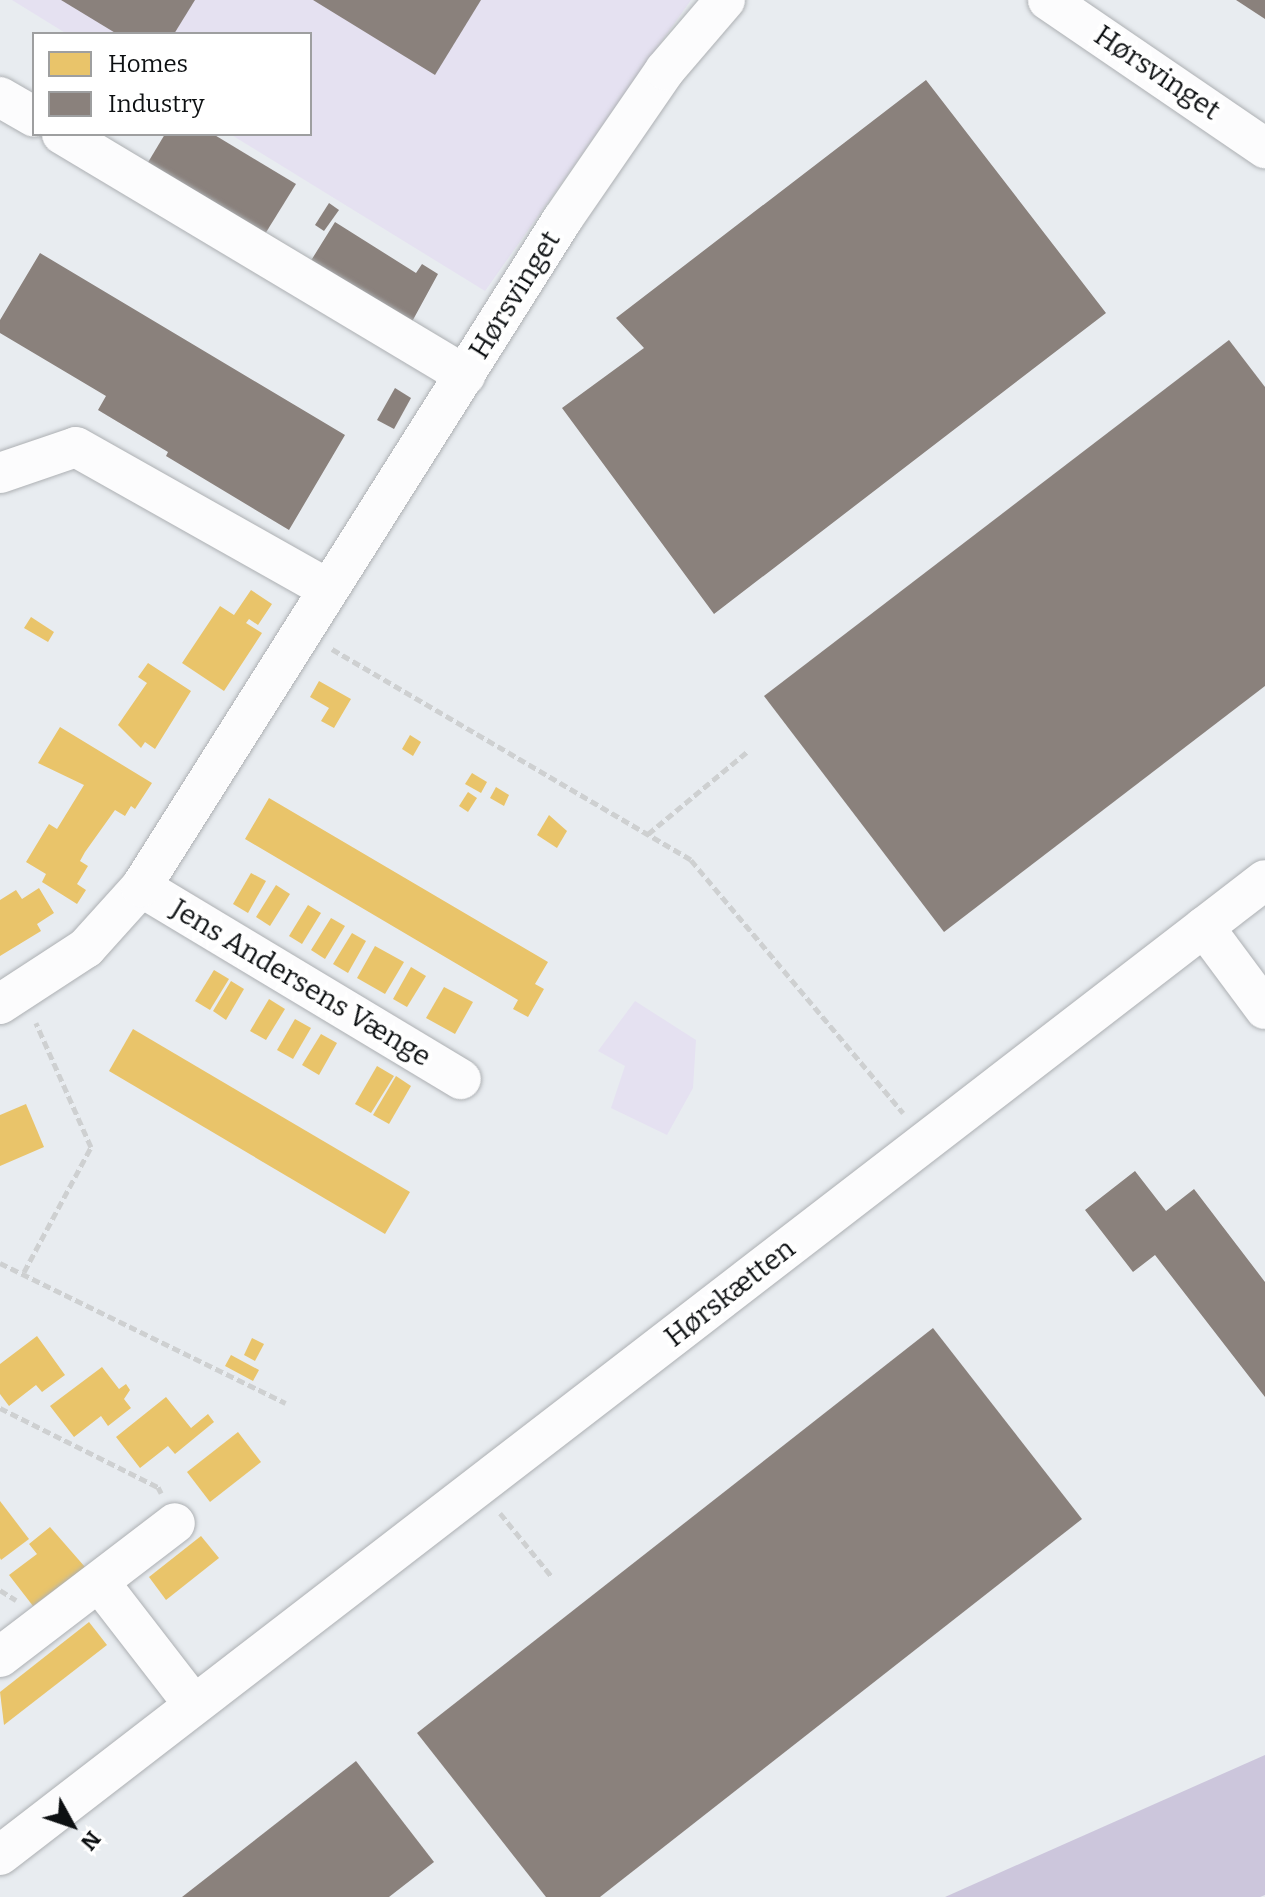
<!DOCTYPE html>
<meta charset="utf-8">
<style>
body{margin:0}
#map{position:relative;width:1265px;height:1897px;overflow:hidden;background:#e8ecf0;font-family:Bitter,serif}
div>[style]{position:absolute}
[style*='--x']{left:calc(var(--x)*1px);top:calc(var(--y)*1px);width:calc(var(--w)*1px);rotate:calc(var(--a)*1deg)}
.green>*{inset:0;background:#e5e1f1}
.forest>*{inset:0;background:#ccc6dc}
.homes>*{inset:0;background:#e9c46a}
.industry>*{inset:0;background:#8a817c}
.path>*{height:5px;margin-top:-2.5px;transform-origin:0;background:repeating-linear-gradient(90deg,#ced0d1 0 8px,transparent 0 12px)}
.roads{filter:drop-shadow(0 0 2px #adb0b3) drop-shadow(0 0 2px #adb0b3)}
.minor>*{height:40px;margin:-20px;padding:0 20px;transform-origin:20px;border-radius:20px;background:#fcfcfd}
span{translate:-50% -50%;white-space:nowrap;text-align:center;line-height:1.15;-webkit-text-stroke:8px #fff;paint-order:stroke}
.street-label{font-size:28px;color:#0d1012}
.legend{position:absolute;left:32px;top:32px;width:280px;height:104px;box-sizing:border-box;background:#fff;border:2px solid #9e9fa0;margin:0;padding:10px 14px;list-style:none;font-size:24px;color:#0d1012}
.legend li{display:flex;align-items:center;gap:16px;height:40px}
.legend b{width:40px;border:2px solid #9e9fa0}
.north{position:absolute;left:32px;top:1785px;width:80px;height:80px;-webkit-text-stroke:6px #fff;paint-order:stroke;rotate:130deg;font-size:22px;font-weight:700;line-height:32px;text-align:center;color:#0d1012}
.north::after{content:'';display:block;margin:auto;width:28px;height:36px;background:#0d1012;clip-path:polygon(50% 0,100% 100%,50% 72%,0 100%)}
</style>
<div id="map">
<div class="green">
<div style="clip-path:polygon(12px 0,691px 0,485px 291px,230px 134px,310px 134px,310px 34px,67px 34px)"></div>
<div style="clip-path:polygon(635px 1001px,696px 1040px,693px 1088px,667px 1135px,611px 1108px,625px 1066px,598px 1051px)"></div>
</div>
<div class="forest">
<div style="clip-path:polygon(1265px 1755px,1265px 1895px,1260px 1897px,945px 1897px)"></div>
</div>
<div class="homes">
<div style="clip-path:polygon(251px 590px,272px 604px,258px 625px,249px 619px,246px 623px,262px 633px,224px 691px,182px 663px,220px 606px,234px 615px)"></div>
<div style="clip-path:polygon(31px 617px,54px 632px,48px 642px,24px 628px)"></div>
<div style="clip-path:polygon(148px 663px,191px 691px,155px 749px,145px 742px,141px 748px,118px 725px,147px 683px,138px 677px)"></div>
<div style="clip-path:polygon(319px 681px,351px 699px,334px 728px,321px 721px,329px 708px,310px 697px)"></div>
<div style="clip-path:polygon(60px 727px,152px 783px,135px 809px,131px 806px,125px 816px,115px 810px,85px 852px,80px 861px,88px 866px,77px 884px,86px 890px,77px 904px,42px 882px,46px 874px,26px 862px,49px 824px,57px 829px,84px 785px,38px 763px)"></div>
<div style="clip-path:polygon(410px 735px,421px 742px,413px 756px,402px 749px)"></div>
<div style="clip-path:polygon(472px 773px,487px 782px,481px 793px,465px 784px)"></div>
<div style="clip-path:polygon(496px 787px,509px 795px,504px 806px,490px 798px)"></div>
<div style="clip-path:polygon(468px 792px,477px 798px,468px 812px,459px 806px)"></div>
<div style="clip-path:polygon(269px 798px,548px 962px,535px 984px,544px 989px,528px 1017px,513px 1009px,518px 1000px,245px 839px)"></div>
<div style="clip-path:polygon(549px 815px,567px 831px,557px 848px,537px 835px)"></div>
<div style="clip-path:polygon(251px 873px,266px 881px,248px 913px,233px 904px)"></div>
<div style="clip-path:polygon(276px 885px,290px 894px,270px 926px,256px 917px)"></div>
<div style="clip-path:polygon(39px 888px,54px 913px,37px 924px,41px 931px,0 956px,0 900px,16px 890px,22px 899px)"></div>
<div style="clip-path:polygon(308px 905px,321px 913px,302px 944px,289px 936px)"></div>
<div style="clip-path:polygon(331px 918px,345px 926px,325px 959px,311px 950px)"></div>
<div style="clip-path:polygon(352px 933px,366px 941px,348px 973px,333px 964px)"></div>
<div style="clip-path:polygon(375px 946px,404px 962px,385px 994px,357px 978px)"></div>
<div style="clip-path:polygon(411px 967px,426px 976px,407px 1007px,393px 999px)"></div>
<div style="clip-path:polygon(214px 970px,229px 979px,210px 1010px,195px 1001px)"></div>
<div style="clip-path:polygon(231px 981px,244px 989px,226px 1020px,213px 1011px)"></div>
<div style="clip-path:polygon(444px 987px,473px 1002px,455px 1034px,426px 1018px)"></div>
<div style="clip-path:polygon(269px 999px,285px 1009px,266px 1040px,250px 1031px)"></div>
<div style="clip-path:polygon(295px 1019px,311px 1028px,293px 1059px,277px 1050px)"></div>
<div style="clip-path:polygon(133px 1029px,410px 1192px,385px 1234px,109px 1071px)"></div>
<div style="clip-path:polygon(321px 1034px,337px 1043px,319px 1075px,302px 1065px)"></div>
<div style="clip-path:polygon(377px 1066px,394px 1076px,371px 1113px,355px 1104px)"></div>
<div style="clip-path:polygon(396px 1076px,411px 1086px,389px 1124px,373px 1115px)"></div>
<div style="clip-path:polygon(26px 1104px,44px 1147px,0 1166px,0 1115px)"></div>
<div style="clip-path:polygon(37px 1336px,65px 1375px,42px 1392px,36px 1385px,9px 1406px,0 1394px,0 1364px)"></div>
<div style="clip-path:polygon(252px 1338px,264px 1344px,255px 1361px,244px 1355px)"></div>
<div style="clip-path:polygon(231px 1355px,259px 1370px,253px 1381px,225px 1366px)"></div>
<div style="clip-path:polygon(102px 1367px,119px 1389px,126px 1384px,130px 1390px,124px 1399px,131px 1408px,108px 1426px,101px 1416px,74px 1437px,50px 1406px)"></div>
<div style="clip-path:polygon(166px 1397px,191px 1428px,208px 1414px,214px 1422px,175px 1454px,168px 1446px,140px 1468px,116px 1437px)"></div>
<div style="clip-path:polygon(238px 1432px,261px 1462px,210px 1502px,187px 1472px)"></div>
<div style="clip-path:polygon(0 1501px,29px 1539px,1px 1560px,0 1558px)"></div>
<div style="clip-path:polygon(50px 1527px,85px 1567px,33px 1606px,9px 1575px,37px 1554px,29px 1544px)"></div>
<div style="clip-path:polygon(201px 1536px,219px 1558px,166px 1600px,149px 1577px)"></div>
<div style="clip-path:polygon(89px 1622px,107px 1645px,4px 1725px,0 1692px)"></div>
</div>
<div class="industry">
<div style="clip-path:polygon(61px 0,195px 0,174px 34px,117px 34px)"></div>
<div style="clip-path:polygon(313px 0,481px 0,435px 75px)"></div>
<div style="clip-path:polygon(1236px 0,1265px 0,1265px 19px)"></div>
<div style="clip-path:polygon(926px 80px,1106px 313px,714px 614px,562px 408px,644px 348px,616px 318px)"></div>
<div style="clip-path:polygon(165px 134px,213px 134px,296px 184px,265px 234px,147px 164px)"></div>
<div style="clip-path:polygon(329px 203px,339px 210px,324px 231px,315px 225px)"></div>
<div style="clip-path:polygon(335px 222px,416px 273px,422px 264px,438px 274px,408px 329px,307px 267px)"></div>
<div style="clip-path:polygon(40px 253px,345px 435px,289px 530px,166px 456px,168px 452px,98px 410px,106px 396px,0 333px,0 320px)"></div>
<div style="clip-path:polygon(1229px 340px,1265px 387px,1265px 686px,944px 932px,764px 696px)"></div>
<div style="clip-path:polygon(395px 388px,411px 398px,394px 429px,377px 420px)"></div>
<div style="clip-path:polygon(1135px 1171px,1166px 1211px,1194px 1189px,1265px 1282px,1265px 1397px,1155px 1255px,1133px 1272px,1085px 1210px)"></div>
<div style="clip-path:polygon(933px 1328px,1082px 1519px,600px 1897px,546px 1897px,417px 1733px)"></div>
<div style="clip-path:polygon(356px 1761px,434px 1862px,389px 1897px,182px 1897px)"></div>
</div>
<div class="path">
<div style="--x:332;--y:649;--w:416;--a:30.4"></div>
<div style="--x:691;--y:860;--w:330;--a:50"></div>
<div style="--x:648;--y:834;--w:130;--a:-39.7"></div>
<div style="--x:0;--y:1263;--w:318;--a:26.1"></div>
<div style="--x:24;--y:1272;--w:142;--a:-61.8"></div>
<div style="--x:91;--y:1147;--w:136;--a:-113.9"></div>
<div style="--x:0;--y:1408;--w:177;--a:26.6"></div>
<div style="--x:158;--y:1487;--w:7;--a:63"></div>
<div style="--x:500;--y:1513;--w:82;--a:50.9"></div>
<div style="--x:0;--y:1590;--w:19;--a:32"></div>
</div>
<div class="roads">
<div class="minor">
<div style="--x:1048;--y:0;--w:263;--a:34.3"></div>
<div style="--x:0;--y:97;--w:39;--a:30"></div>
<div style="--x:62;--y:134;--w:470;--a:30.9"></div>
<div style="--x:0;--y:473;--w:80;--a:-18.9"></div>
<div style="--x:76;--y:447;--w:289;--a:29.4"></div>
<div style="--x:141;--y:887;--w:373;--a:31"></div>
<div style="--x:1204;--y:927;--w:102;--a:53.4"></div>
<div style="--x:0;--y:1004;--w:103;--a:-33.1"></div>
<div style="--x:86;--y:948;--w:82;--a:-48"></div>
<div style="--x:141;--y:887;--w:789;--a:-57.74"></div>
<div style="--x:562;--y:220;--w:182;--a:-55.5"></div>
<div style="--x:665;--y:70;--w:92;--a:-49.4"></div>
<div style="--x:99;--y:1582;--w:155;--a:52.3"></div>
<div style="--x:0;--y:1657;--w:220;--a:-37.4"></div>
<div style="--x:0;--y:1855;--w:1597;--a:-37.62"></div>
</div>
</div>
<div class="street-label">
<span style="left:1157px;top:73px;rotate:34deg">Hørsvinget</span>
<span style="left:515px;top:295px;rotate:-58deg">Hørsvinget</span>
<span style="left:301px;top:983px;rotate:31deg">Jens Andersens Vænge</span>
<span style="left:730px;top:1293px;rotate:-38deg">Hørskætten</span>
</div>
<ul class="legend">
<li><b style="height:22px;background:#e9c46a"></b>Homes</li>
<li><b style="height:22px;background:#8a817c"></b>Industry</li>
</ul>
<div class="north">N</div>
</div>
